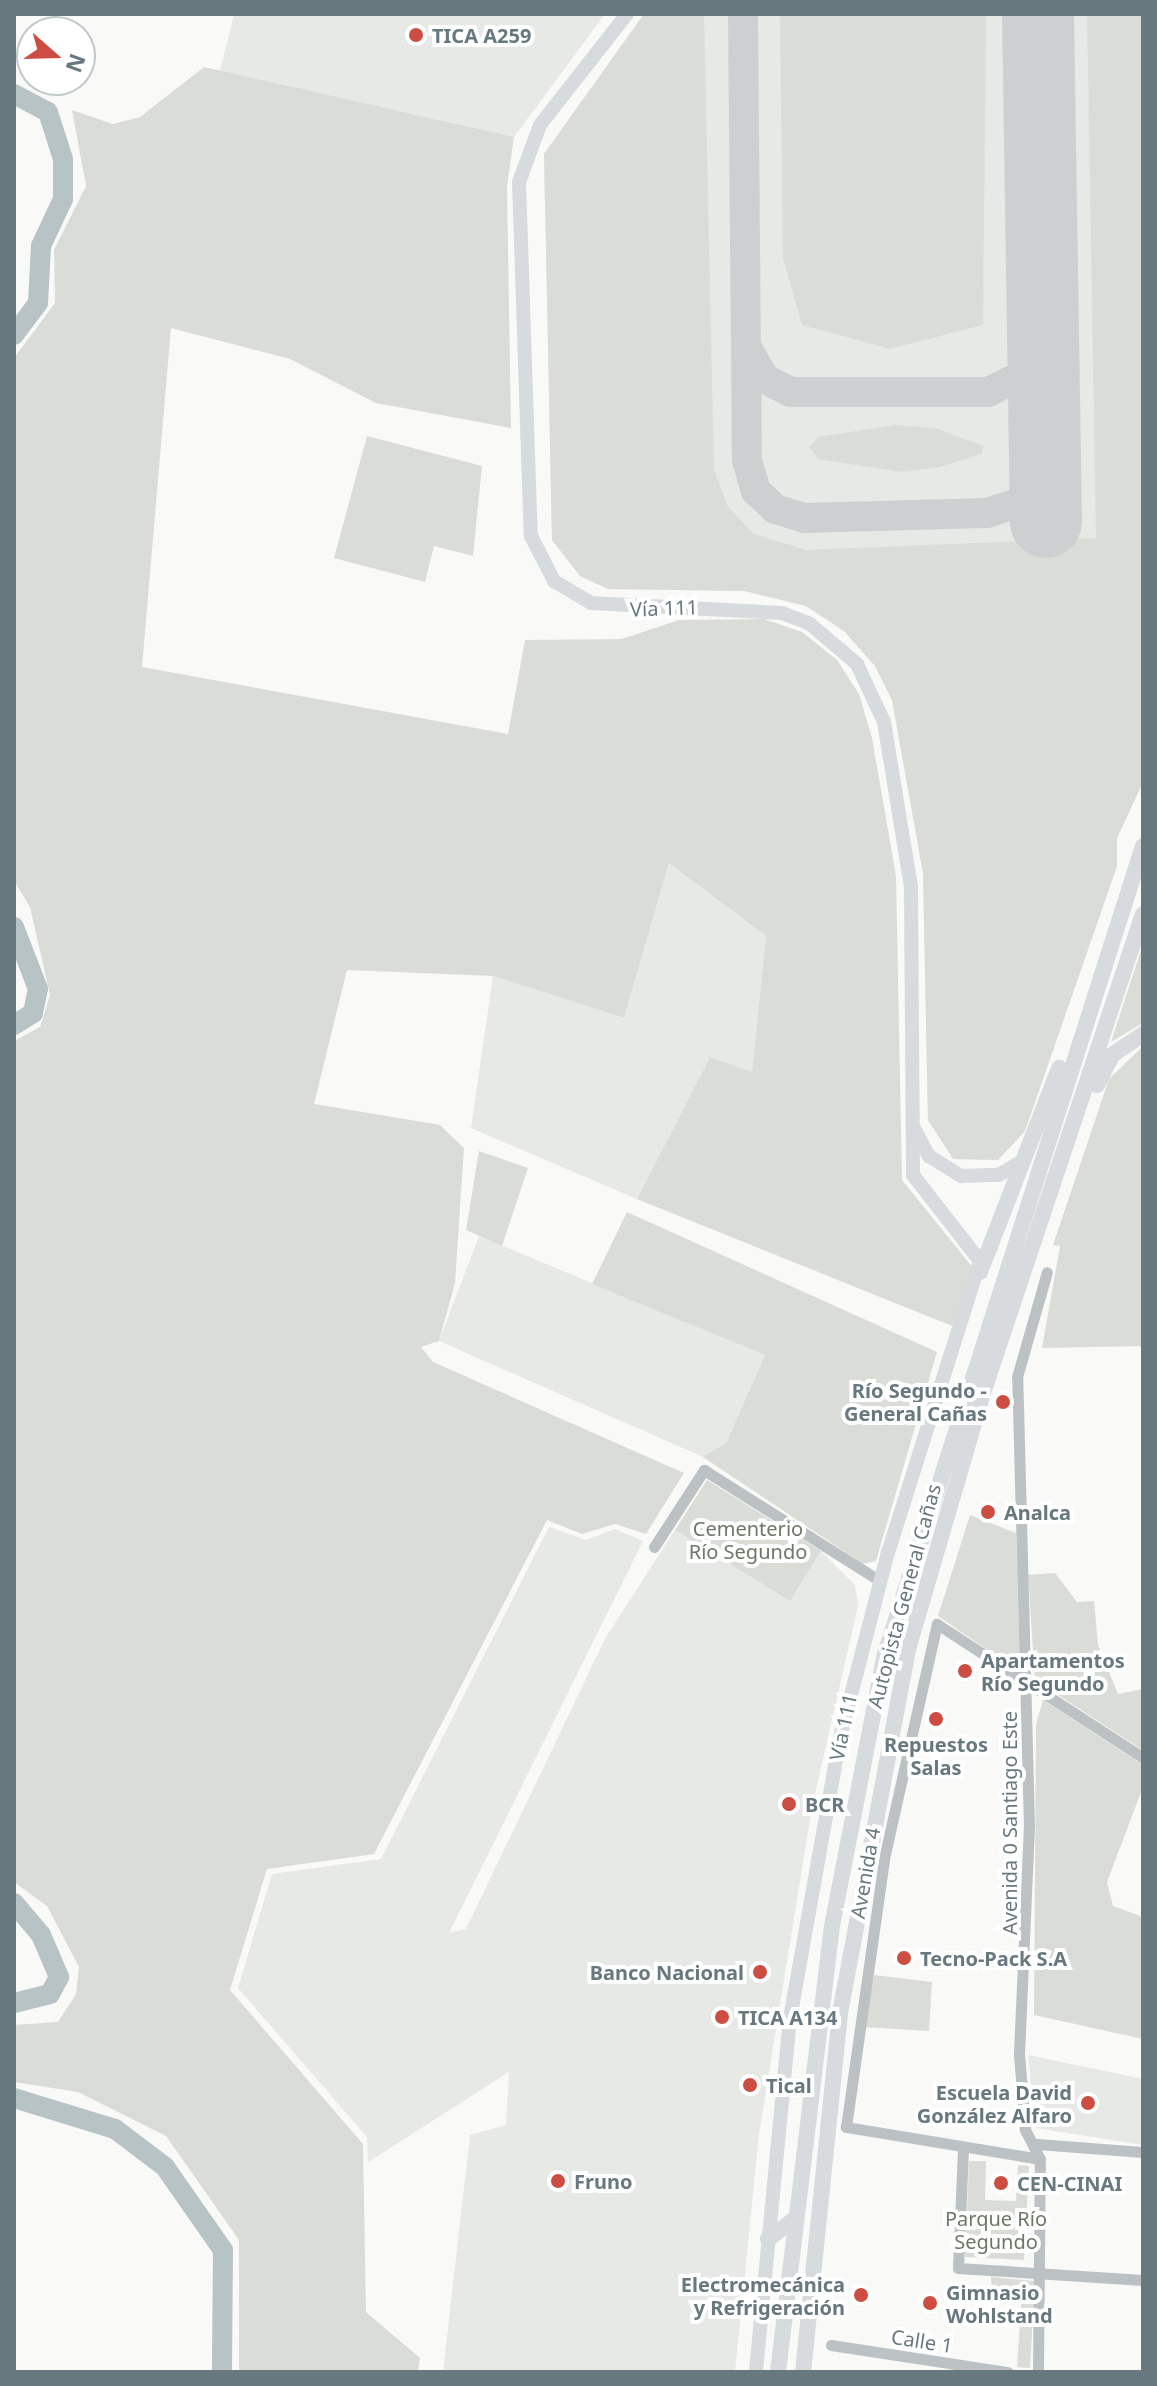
<!DOCTYPE html>
<meta charset="utf-8">
<style>
body{margin:0}
#map{position:relative;width:1157px;height:2386px;overflow:hidden;background:#f9f9f7;font-family:"Noto Sans",sans-serif}
div>[style]{position:absolute}
[style*='--x']{left:calc(var(--x)*1px);top:calc(var(--y)*1px);width:calc(var(--w)*1px);rotate:calc(var(--a)*1deg)}
.built>*{inset:0;background:#e7e9e7}
.green>*{inset:0;background:#daddd7}
.river>*{height:20px;margin:-10px;padding:0 10px;transform-origin:10px;border-radius:10px;background:#b7c3c5}
.taxiway>*{height:30px;margin:-15px;padding:0 15px;transform-origin:15px;border-radius:15px;background:#ccd0d0}
.runway>*{height:72px;margin:-36px;padding:0 36px;transform-origin:36px;border-radius:36px;background:#ccd0d0}
.minor>*{height:11px;margin:-5.5px;padding:0 5.5px;transform-origin:5.5px;border-radius:5.5px;background:#bcc2c4}
.major>*{height:14px;margin:-7px;padding:0 7px;transform-origin:7px;border-radius:7px;background:#d7dbdd}
.highway>*{height:16px;margin:-8px;padding:0 8px;transform-origin:8px;border-radius:8px;background:#d7dbdd}
.dots>*{width:22px;height:22px;translate:-50% -50%;box-sizing:border-box;border:4px solid #fff;border-radius:50%}
span{translate:-50% -50%;white-space:nowrap;text-align:center;line-height:1.15;-webkit-text-stroke:8px #fff;paint-order:stroke}
.poi-label{font-size:20px;color:#67787e;font-weight:700}
.left{translate:0 -50%;text-align:left}
.right{translate:-100% -50%;text-align:right}
.street-label{font-size:20px;color:#67787e}
.park-label{font-size:20px;color:#6c7766}
.frame{position:absolute;inset:0;border:16px solid #67787e;pointer-events:none}
.north{position:absolute;left:16px;top:16px;width:80px;height:80px;box-sizing:border-box;background:#fff;border:2px solid #c2c9cb;border-radius:50%;rotate:110deg;font-size:22px;font-weight:700;line-height:32px;text-align:center;color:#67787e}
.north::after{content:'';display:block;margin:auto;width:28px;height:36px;background:#cd4d43;clip-path:polygon(50% 0,100% 100%,50% 72%,0 100%)}
</style>
<div id="map">
<div class="built">
<div style="clip-path:polygon(234px 14px,605px 14px,514px 137px,220px 71px)"></div>
<div style="clip-path:polygon(644px 14px,1143px 14px,1143px 782px,1117px 838px,1117px 866px,1025px 1131px,998px 1160px,953px 1159px,928px 1120px,923px 873px,892px 700px,875px 666px,844px 631px,806px 606px,745px 591px,608px 589px,580px 576px,552px 540px,544px 154px)"></div>
<div style="clip-path:polygon(669px 862px,766px 936px,752px 1073px,710px 1057px,637px 1199px,471px 1128px,493px 976px,624px 1018px)"></div>
<div style="clip-path:polygon(479px 1236px,765px 1355px,726px 1443px,703px 1457px,439px 1341px)"></div>
<div style="clip-path:polygon(549px 1527px,586px 1540px,615px 1529px,643px 1541px,449px 1933px,466px 1929px,606px 1637px,675px 1530px,790px 1601px,821px 1551px,855px 1585px,858px 1606px,812px 1807px,759px 2134px,735px 2372px,443px 2372px,470px 2135px,506px 2125px,509px 2072px,368px 2162px,367px 2137px,238px 1988px,272px 1874px,381px 1859px)"></div>
<div style="clip-path:polygon(1028px 2055px,1143px 2079px,1143px 2145px,1036px 2128px)"></div>
</div>
<div class="green">
<div style="clip-path:polygon(644px 14px,704px 14px,714px 469px,728px 507px,754px 534px,806px 550px,1096px 538px,1087px 14px,1143px 14px,1143px 782px,1117px 838px,1117px 866px,1025px 1131px,998px 1160px,953px 1159px,928px 1120px,923px 873px,892px 700px,875px 666px,844px 631px,806px 606px,745px 591px,608px 589px,580px 576px,552px 540px,544px 154px)"></div>
<div style="clip-path:polygon(780px 14px,986px 14px,983px 325px,890px 349px,802px 325px,783px 258px)"></div>
<div style="clip-path:polygon(204px 67px,514px 137px,507px 187px,511px 428px,376px 403px,290px 359px,171px 328px,142px 667px,508px 734px,525px 640px,622px 639px,679px 620px,764px 619px,802px 632px,837px 660px,859px 694px,872px 738px,896px 876px,902px 1180px,974px 1269px,952px 1326px,637px 1199px,710px 1057px,752px 1072px,766px 936px,669px 863px,624px 1018px,493px 976px,347px 970px,314px 1104px,440px 1125px,464px 1148px,455px 1283px,439px 1341px,421px 1347px,433px 1362px,684px 1473px,646px 1534px,615px 1524px,582px 1534px,547px 1520px,374px 1854px,267px 1869px,230px 1990px,363px 2144px,366px 2312px,420px 2358px,418px 2372px,239px 2372px,239px 2240px,166px 2136px,78px 2092px,14px 2082px,14px 2025px,58px 2022px,76px 1994px,79px 1967px,47px 1906px,14px 1882px,14px 1041px,40px 1027px,50px 995px,30px 907px,14px 881px,14px 358px,55px 303px,54px 250px,86px 186px,72px 110px,113px 124px,140px 117px)"></div>
<div style="clip-path:polygon(895px 425px,935px 428px,984px 446px,981px 454px,941px 467px,901px 472px,818px 459px,809px 447px,818px 437px)"></div>
<div style="clip-path:polygon(367px 436px,482px 466px,473px 556px,434px 546px,425px 582px,334px 558px)"></div>
<div style="clip-path:polygon(1143px 944px,1143px 1023px,1111px 1042px)"></div>
<div style="clip-path:polygon(1143px 1046px,1143px 1346px,1042px 1348px,1060px 1246px,1053px 1245px,1109px 1079px)"></div>
<div style="clip-path:polygon(479px 1151px,528px 1168px,502px 1246px,466px 1230px)"></div>
<div style="clip-path:polygon(627px 1212px,937px 1352px,876px 1561px,863px 1564px,703px 1457px,726px 1443px,765px 1355px,592px 1284px)"></div>
<div style="clip-path:polygon(707px 1480px,821px 1551px,790px 1601px,675px 1530px)"></div>
<div style="clip-path:polygon(970px 1515px,1016px 1533px,1020px 1672px,938px 1616px)"></div>
<div style="clip-path:polygon(1055px 1573px,1077px 1602px,1094px 1601px,1098px 1645px,1118px 1694px,1143px 1689px,1141px 1749px,1035px 1680px,1028px 1575px)"></div>
<div style="clip-path:polygon(1043px 1700px,1143px 1765px,1143px 1787px,1107px 1882px,1113px 1906px,1143px 1917px,1143px 2039px,1034px 2015px,1036px 1725px)"></div>
<div style="clip-path:polygon(874px 1975px,932px 1982px,929px 2031px,863px 2027px)"></div>
<div style="clip-path:polygon(969px 2161px,986px 2161px,985px 2200px,1016px 2201px,1018px 2165px,1029px 2166px,1024px 2260px,965px 2257px)"></div>
<div style="clip-path:polygon(991px 2277px,1035px 2281px,1030px 2368px,1017px 2367px,1022px 2293px,992px 2297px)"></div>
</div>
<div class="river">
<div style="--x:14;--y:94;--w:38;--a:28"></div>
<div style="--x:48;--y:112;--w:49;--a:72.3"></div>
<div style="--x:63;--y:159;--w:40;--a:90"></div>
<div style="--x:63;--y:199;--w:52;--a:115.1"></div>
<div style="--x:41;--y:246;--w:57;--a:93"></div>
<div style="--x:38;--y:303;--w:40;--a:127"></div>
<div style="--x:14;--y:927;--w:66;--a:68.8"></div>
<div style="--x:38;--y:989;--w:25;--a:102"></div>
<div style="--x:33;--y:1013;--w:22;--a:148"></div>
<div style="--x:14;--y:1903;--w:42;--a:49.8"></div>
<div style="--x:41;--y:1935;--w:46;--a:66.8"></div>
<div style="--x:59;--y:1977;--w:19;--a:118"></div>
<div style="--x:50;--y:1994;--w:37;--a:166"></div>
<div style="--x:14;--y:2098;--w:106;--a:17.1"></div>
<div style="--x:115;--y:2129;--w:63;--a:37.2"></div>
<div style="--x:165;--y:2167;--w:101;--a:55.1"></div>
<div style="--x:223;--y:2250;--w:122;--a:90.5"></div>
</div>
<div class="taxiway">
<div style="--x:743;--y:14;--w:446;--a:89.5"></div>
<div style="--x:747;--y:460;--w:32;--a:74"></div>
<div style="--x:756;--y:491;--w:26;--a:43"></div>
<div style="--x:775;--y:509;--w:30;--a:17"></div>
<div style="--x:804;--y:518;--w:183;--a:-1.6"></div>
<div style="--x:987;--y:513;--w:35;--a:-18"></div>
<div style="--x:1020;--y:502;--w:41;--a:-54"></div>
<div style="--x:747;--y:348;--w:34;--a:60"></div>
<div style="--x:764;--y:378;--w:30;--a:28"></div>
<div style="--x:790;--y:392;--w:198;--a:0"></div>
<div style="--x:988;--y:392;--w:41;--a:-25.9"></div>
<div style="--x:1025;--y:374;--w:44;--a:-67.5"></div>
</div>
<div class="runway">
<div style="--x:1038;--y:14;--w:508;--a:89.1"></div>
</div>
<div class="minor">
<div style="--x:654;--y:1547;--w:92;--a:-57"></div>
<div style="--x:704;--y:1470;--w:208;--a:32.2"></div>
<div style="--x:1037;--y:2144;--w:106;--a:4.3"></div>
<div style="--x:963;--y:2149;--w:119;--a:92.4"></div>
<div style="--x:958;--y:2268;--w:185;--a:3.7"></div>
<div style="--x:1040;--y:2159;--w:197;--a:-170.6"></div>
<div style="--x:846;--y:2127;--w:276;--a:-81.9"></div>
<div style="--x:885;--y:1854;--w:236;--a:-77.3"></div>
<div style="--x:937;--y:1624;--w:246;--a:33"></div>
<div style="--x:831;--y:2345;--w:179;--a:8.7"></div>
<div style="--x:1038;--y:2372;--w:213;--a:-89.5"></div>
<div style="--x:1040;--y:2159;--w:34;--a:-117"></div>
<div style="--x:1025;--y:2129;--w:75;--a:-94.6"></div>
<div style="--x:1019;--y:2054;--w:228;--a:-87.5"></div>
<div style="--x:1029;--y:1826;--w:449;--a:-91.5"></div>
<div style="--x:1017;--y:1377;--w:109;--a:-74.1"></div>
</div>
<div class="major">
<div style="--x:627;--y:14;--w:141;--a:128.1"></div>
<div style="--x:540;--y:125;--w:61;--a:110.2"></div>
<div style="--x:519;--y:182;--w:354;--a:88.1"></div>
<div style="--x:531;--y:536;--w:51;--a:62.9"></div>
<div style="--x:554;--y:581;--w:43;--a:30.7"></div>
<div style="--x:591;--y:603;--w:191;--a:3"></div>
<div style="--x:782;--y:613;--w:30;--a:21"></div>
<div style="--x:810;--y:624;--w:62;--a:40.4"></div>
<div style="--x:857;--y:664;--w:64;--a:65"></div>
<div style="--x:884;--y:722;--w:167;--a:80.7"></div>
<div style="--x:911;--y:887;--w:288;--a:89.6"></div>
<div style="--x:913;--y:1175;--w:109;--a:52.1"></div>
<div style="--x:980;--y:1261;--w:305;--a:107.5"></div>
<div style="--x:888;--y:1552;--w:192;--a:104.5"></div>
<div style="--x:840;--y:1738;--w:284;--a:100.1"></div>
<div style="--x:790;--y:2018;--w:356;--a:95.5"></div>
<div style="--x:915;--y:1130;--w:30;--a:62"></div>
<div style="--x:929;--y:1156;--w:38;--a:32"></div>
<div style="--x:961;--y:1176;--w:38;--a:-2"></div>
<div style="--x:999;--y:1175;--w:26;--a:-31"></div>
</div>
<div class="highway">
<div style="--x:1097;--y:1085;--w:34;--a:-63"></div>
<div style="--x:1112;--y:1055;--w:37;--a:-34"></div>
<div style="--x:980;--y:1272;--w:219;--a:-68.8"></div>
<div style="--x:768;--y:2239;--w:34;--a:-37"></div>
<div style="--x:778;--y:2372;--w:449;--a:-83.1"></div>
<div style="--x:832;--y:1926;--w:277;--a:-79"></div>
<div style="--x:885;--y:1654;--w:848;--a:-72.29"></div>
<div style="--x:803;--y:2372;--w:361;--a:-84.1"></div>
<div style="--x:840;--y:2013;--w:373;--a:-79.4"></div>
<div style="--x:909;--y:1646;--w:257;--a:-73.7"></div>
<div style="--x:981;--y:1399;--w:511;--a:-71.53"></div>
</div>
<div class="dots">
<div style="left:416px;top:35px;background:#cd4d43"></div>
<div style="left:1003px;top:1402px;background:#cd4d43"></div>
<div style="left:988px;top:1512px;background:#cd4d43"></div>
<div style="left:965px;top:1671px;background:#cd4d43"></div>
<div style="left:936px;top:1719px;background:#cd4d43"></div>
<div style="left:789px;top:1804px;background:#cd4d43"></div>
<div style="left:904px;top:1958px;background:#cd4d43"></div>
<div style="left:760px;top:1972px;background:#cd4d43"></div>
<div style="left:722px;top:2017px;background:#cd4d43"></div>
<div style="left:750px;top:2085px;background:#cd4d43"></div>
<div style="left:1088px;top:2103px;background:#cd4d43"></div>
<div style="left:558px;top:2181px;background:#cd4d43"></div>
<div style="left:1001px;top:2183px;background:#cd4d43"></div>
<div style="left:861px;top:2295px;background:#cd4d43"></div>
<div style="left:930px;top:2303px;background:#cd4d43"></div>
</div>
<div class="poi-label">
<span class="left" style="left:432px;top:35px">TICA A259</span>
<span class="right" style="left:987px;top:1402px">Río Segundo -<br>General Cañas</span>
<span class="left" style="left:1004px;top:1512px">Analca</span>
<span class="left" style="left:981px;top:1672px">Apartamentos<br>Río Segundo</span>
<span style="left:936px;top:1756px">Repuestos<br>Salas</span>
<span class="left" style="left:805px;top:1804px">BCR</span>
<span class="left" style="left:920px;top:1958px">Tecno-Pack S.A</span>
<span class="right" style="left:744px;top:1972px">Banco Nacional</span>
<span class="left" style="left:738px;top:2017px">TICA A134</span>
<span class="left" style="left:766px;top:2085px">Tical</span>
<span class="right" style="left:1072px;top:2104px">Escuela David<br>González Alfaro</span>
<span class="left" style="left:574px;top:2181px">Fruno</span>
<span class="left" style="left:1017px;top:2183px">CEN-CINAI</span>
<span class="right" style="left:845px;top:2296px">Electromecánica<br>y Refrigeración</span>
<span class="left" style="left:946px;top:2304px">Gimnasio<br>Wohlstand</span>
</div>
<div class="street-label">
<span style="left:664px;top:608px;rotate:-2deg">Vía 111</span>
<span style="left:904px;top:1596px;rotate:-75deg">Autopista General Cañas</span>
<span style="left:843px;top:1727px;rotate:-78deg">Vía 111</span>
<span style="left:1009px;top:1823px;rotate:-90deg">Avenida 0 Santiago Este</span>
<span style="left:865px;top:1873px;rotate:-80deg">Avenida 4</span>
<span style="left:922px;top:2341px;rotate:9deg">Calle 1</span>
</div>
<div class="park-label">
<span style="left:748px;top:1540px">Cementerio<br>Río Segundo</span>
<span style="left:996px;top:2230px">Parque Río<br>Segundo</span>
</div>
<div class="frame"></div>
<div class="north">N</div>
</div>
